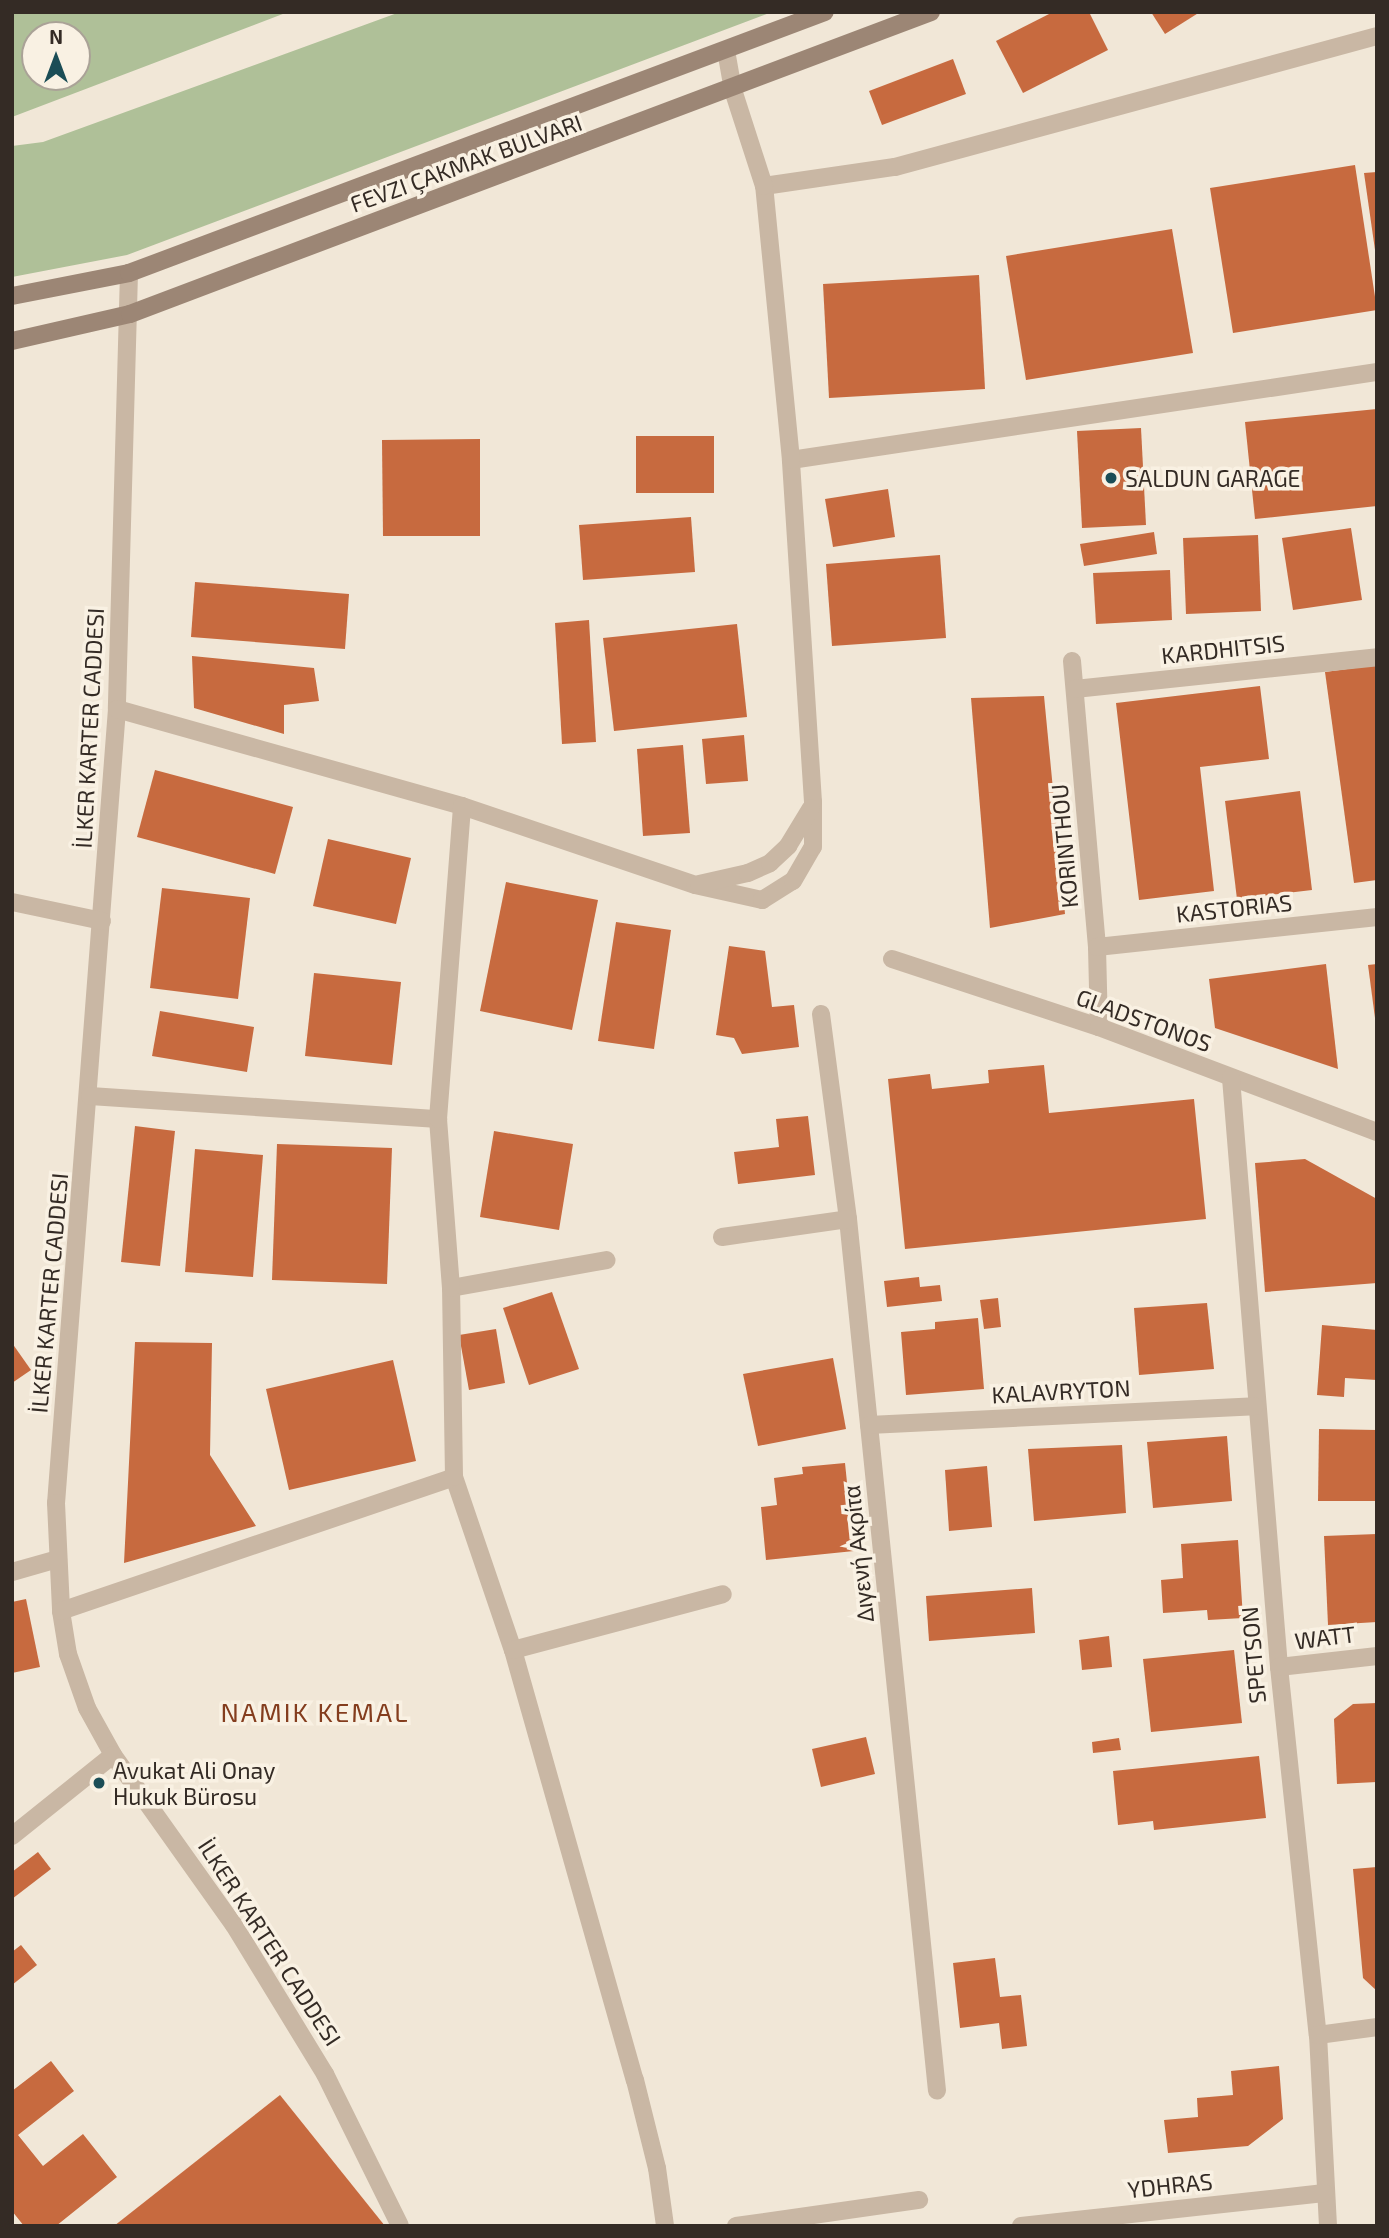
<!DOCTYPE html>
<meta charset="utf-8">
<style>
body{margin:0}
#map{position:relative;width:1389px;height:2238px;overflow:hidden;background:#f1e7d7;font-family:"Exo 2",sans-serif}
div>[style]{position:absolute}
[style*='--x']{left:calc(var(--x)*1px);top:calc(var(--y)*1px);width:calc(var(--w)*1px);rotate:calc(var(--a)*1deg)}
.green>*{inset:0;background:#afc098}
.building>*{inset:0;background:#c76a3f}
.lane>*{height:18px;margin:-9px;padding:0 9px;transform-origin:9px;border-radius:9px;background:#c9b7a4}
.street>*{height:18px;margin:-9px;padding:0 9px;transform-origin:9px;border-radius:9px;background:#c9b7a4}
.secondary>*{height:18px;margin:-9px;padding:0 9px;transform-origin:9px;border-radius:9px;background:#9c8675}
.dots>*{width:19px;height:19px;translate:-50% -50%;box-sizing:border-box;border:4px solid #f9f1e3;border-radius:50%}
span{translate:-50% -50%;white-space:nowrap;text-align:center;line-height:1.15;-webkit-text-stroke:7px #f9f1e3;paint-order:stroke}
.street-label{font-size:23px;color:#342b25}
.poi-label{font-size:23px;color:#342b25}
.left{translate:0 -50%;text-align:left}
.quarter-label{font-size:26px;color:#843d1e;letter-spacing:2px}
.frame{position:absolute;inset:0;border:14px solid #342b25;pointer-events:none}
.north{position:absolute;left:21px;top:21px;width:70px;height:70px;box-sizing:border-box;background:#f9f1e3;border:2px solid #aaa297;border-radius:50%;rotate:0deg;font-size:19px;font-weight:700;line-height:28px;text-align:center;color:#342b25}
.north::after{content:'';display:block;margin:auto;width:24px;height:32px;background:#1b4d56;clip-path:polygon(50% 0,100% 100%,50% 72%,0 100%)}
</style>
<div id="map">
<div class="green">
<div style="clip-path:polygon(evenodd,12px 12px,288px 12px,12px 117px,12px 12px,35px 35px,77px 35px,77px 77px,35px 77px,35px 35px)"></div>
<div style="clip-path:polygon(400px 12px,772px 12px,127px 255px,12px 277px,12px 146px,43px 142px)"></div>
</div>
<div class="building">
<div style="clip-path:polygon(1053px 12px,1089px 12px,1108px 50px,1023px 93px,996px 41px)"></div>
<div style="clip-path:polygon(1151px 12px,1200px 12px,1165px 34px)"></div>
<div style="clip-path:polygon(953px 59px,966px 94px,882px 125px,869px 91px)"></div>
<div style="clip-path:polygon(1355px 165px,1377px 310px,1233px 333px,1210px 188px)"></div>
<div style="clip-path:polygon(1377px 172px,1377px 250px,1375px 250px,1364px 173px)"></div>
<div style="clip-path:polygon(1172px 229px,1193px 353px,1026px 380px,1006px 256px)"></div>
<div style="clip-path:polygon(979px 275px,985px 389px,829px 398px,823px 284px)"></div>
<div style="clip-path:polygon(1377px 409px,1377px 506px,1255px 519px,1245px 422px)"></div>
<div style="clip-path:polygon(1141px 428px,1146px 525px,1082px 528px,1077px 431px)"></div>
<div style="clip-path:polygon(636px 436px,714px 436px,714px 493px,636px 493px)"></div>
<div style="clip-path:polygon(480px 439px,480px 536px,383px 536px,382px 440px)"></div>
<div style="clip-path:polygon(888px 489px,895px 537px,833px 547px,825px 499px)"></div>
<div style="clip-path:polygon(691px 517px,695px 572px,583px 580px,579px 525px)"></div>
<div style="clip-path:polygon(1351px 528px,1362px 600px,1293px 610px,1282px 538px)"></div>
<div style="clip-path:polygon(1154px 532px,1157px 554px,1084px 566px,1080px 544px)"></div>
<div style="clip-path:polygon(1258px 535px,1261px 611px,1186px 614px,1183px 538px)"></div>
<div style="clip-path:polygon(940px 555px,946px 638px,832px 646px,826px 564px)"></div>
<div style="clip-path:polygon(1170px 570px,1172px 620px,1096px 624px,1093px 573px)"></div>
<div style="clip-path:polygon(195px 582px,349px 594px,345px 649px,191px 637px)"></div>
<div style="clip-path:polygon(589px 620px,596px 742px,562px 744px,555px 623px)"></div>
<div style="clip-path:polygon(737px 624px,747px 717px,614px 731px,603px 638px)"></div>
<div style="clip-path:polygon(192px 656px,314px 668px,319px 701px,284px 705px,284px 734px,194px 708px)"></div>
<div style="clip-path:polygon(1377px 665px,1377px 880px,1354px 883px,1325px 672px)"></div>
<div style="clip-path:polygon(1260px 686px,1269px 759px,1200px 767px,1214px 891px,1139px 900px,1116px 703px)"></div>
<div style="clip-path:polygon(1044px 696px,1065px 914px,990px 928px,971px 698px)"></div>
<div style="clip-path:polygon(744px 735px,748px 781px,706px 784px,702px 739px)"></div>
<div style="clip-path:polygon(683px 745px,690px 833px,643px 836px,637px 749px)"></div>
<div style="clip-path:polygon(155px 770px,293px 807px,275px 874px,137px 837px)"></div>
<div style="clip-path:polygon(1300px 791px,1312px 890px,1237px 899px,1225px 801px)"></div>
<div style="clip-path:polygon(328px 839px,411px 858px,396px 924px,313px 906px)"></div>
<div style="clip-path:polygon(506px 882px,598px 900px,572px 1030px,480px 1011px)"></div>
<div style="clip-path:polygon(162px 888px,250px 898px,238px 999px,150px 988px)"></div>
<div style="clip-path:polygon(616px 922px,671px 930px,654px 1049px,598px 1041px)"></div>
<div style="clip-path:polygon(729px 946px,765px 951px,772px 1007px,794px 1005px,799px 1047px,742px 1054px,734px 1038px,716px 1035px)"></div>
<div style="clip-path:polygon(1326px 964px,1338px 1069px,1215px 1028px,1209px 979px)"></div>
<div style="clip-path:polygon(1377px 964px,1377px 1018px,1375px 1018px,1368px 965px)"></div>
<div style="clip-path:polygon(314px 973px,401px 982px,392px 1065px,305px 1056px)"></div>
<div style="clip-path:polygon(160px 1011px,254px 1027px,247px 1072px,152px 1056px)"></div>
<div style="clip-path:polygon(1044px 1065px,1049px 1113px,1194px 1099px,1206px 1219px,905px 1249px,888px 1079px,930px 1074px,932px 1089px,989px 1083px,988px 1070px)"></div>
<div style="clip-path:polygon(808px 1116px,815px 1175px,738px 1184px,734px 1152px,779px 1147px,776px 1119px)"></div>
<div style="clip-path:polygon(135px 1126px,175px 1131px,160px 1266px,121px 1262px)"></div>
<div style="clip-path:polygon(494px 1131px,573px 1144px,559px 1230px,480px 1217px)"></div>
<div style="clip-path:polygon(277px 1144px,392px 1148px,387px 1284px,272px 1280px)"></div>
<div style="clip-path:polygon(195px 1149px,263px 1155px,253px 1277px,185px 1272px)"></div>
<div style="clip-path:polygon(1305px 1159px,1377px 1199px,1377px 1283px,1265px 1292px,1255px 1163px)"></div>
<div style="clip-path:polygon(919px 1277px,920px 1287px,940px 1285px,942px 1301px,887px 1307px,884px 1281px)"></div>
<div style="clip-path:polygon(552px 1292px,579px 1369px,529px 1385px,503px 1308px)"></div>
<div style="clip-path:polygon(998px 1298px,1001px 1327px,984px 1329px,980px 1300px)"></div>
<div style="clip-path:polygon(1207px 1303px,1214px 1369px,1139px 1375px,1134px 1308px)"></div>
<div style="clip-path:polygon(978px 1318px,984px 1389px,906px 1395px,901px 1332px,935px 1329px,935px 1322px)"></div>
<div style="clip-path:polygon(1322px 1325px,1377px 1330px,1377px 1380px,1345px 1378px,1344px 1397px,1317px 1395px)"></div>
<div style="clip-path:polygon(496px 1329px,505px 1383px,469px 1390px,459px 1335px)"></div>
<div style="clip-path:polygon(135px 1342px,212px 1343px,210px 1455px,256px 1526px,124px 1563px)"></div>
<div style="clip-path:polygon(12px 1343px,31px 1370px,12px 1383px)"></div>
<div style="clip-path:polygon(833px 1358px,846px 1429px,758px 1446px,743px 1374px)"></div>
<div style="clip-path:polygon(393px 1360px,416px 1461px,289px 1490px,266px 1389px)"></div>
<div style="clip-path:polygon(1319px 1429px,1377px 1430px,1377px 1501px,1318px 1501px)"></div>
<div style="clip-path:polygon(1227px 1436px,1232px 1501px,1153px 1508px,1147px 1442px)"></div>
<div style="clip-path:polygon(1122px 1445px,1126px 1513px,1034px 1521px,1028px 1449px)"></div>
<div style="clip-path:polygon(845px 1463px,854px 1551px,766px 1560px,761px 1507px,777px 1505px,774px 1478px,803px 1474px,802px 1467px)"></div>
<div style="clip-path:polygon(987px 1466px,992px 1527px,949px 1531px,945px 1470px)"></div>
<div style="clip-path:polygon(1377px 1534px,1377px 1622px,1328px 1625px,1324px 1536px)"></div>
<div style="clip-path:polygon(1238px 1540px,1243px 1618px,1208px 1620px,1207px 1610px,1163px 1613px,1161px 1580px,1183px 1578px,1181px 1544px)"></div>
<div style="clip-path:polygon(1032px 1588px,1035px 1633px,929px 1641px,926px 1596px)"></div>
<div style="clip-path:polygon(26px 1599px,40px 1667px,12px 1673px,12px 1602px)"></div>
<div style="clip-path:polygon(1109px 1636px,1112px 1667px,1082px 1670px,1079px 1640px)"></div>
<div style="clip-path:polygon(1234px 1650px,1242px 1723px,1151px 1732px,1143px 1659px)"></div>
<div style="clip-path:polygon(1377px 1703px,1377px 1782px,1337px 1784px,1334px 1719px,1353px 1704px)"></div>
<div style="clip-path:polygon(866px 1737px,875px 1774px,821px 1787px,812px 1749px)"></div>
<div style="clip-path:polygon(1119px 1738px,1121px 1750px,1093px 1753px,1092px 1742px)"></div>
<div style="clip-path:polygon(1259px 1756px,1266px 1818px,1154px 1830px,1153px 1821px,1118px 1825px,1113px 1771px)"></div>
<div style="clip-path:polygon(38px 1852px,51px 1869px,12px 1899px,12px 1872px)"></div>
<div style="clip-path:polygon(1377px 1867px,1377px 1991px,1363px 1978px,1353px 1869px)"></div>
<div style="clip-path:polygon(21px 1945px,37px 1965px,12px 1985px,12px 1952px)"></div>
<div style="clip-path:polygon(995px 1958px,1000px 1997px,1021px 1995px,1027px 2046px,1002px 2049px,999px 2023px,960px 2028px,953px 1963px)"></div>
<div style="clip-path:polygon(51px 2061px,74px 2091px,18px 2135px,43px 2166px,83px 2134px,117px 2177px,56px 2226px,24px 2226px,12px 2211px,12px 2091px)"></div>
<div style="clip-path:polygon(1279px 2066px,1283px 2119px,1248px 2146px,1168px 2153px,1164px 2120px,1198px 2117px,1197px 2098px,1233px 2095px,1231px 2071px)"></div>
<div style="clip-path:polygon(280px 2095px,385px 2226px,114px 2226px)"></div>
</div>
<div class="lane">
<div style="--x:12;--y:1572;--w:48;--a:-15.8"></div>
</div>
<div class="street">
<div style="--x:764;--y:186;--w:132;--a:-8.3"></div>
<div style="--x:895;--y:167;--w:499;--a:-15.2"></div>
<div style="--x:129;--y:273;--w:436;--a:91.6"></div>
<div style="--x:117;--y:709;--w:796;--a:94.39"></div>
<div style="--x:56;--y:1503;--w:108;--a:87.3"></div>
<div style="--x:61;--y:1611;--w:44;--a:80.8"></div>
<div style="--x:68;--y:1654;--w:57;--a:70.6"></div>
<div style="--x:87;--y:1708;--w:54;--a:61"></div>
<div style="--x:113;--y:1755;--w:209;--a:54.6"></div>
<div style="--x:234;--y:1925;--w:175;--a:58.6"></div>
<div style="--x:325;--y:2074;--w:169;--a:63.7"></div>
<div style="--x:791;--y:460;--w:593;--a:-8.54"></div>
<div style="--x:1072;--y:661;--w:287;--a:85"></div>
<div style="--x:1097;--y:947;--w:80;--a:88.6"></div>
<div style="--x:1075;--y:689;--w:304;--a:-6"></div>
<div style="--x:117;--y:709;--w:358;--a:15.7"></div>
<div style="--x:462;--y:806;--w:246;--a:18.7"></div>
<div style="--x:695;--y:885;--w:69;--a:12.6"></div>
<div style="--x:762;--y:900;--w:36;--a:-32"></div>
<div style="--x:793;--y:881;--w:39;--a:-60"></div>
<div style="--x:813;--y:847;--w:45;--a:-90"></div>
<div style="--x:813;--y:802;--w:343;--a:-93.7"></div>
<div style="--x:791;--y:460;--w:275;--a:-95.6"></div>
<div style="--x:764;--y:186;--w:101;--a:-107.9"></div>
<div style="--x:733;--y:90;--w:40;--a:-100"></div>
<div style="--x:699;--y:884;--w:50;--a:-12.7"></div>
<div style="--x:748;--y:873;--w:24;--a:-24"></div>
<div style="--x:770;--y:863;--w:25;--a:-43"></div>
<div style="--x:788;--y:846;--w:44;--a:-58.8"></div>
<div style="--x:12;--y:902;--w:92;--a:11.9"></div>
<div style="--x:1097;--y:947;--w:282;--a:-6.1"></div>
<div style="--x:892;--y:959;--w:218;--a:18.2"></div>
<div style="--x:1099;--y:1027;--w:297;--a:20.7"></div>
<div style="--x:821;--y:1014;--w:207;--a:82.5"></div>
<div style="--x:848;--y:1219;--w:876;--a:84.17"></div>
<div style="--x:1231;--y:1078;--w:591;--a:85.34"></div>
<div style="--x:1279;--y:1667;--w:370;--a:84"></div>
<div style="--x:1318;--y:2035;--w:191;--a:87"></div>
<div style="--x:90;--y:1096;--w:349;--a:3.8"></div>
<div style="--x:722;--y:1237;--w:127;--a:-8.1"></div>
<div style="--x:451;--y:1288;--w:158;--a:-10.2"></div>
<div style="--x:869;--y:1425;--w:386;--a:-2.8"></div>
<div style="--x:454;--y:1477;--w:183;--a:71.2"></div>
<div style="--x:513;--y:1650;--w:447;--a:74.2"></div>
<div style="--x:635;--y:2080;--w:91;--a:76"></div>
<div style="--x:657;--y:2168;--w:59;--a:82.1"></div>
<div style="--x:61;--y:1611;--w:415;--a:-18.8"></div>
<div style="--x:454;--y:1477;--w:189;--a:-90.9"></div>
<div style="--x:451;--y:1288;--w:169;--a:-94.4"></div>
<div style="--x:438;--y:1119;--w:314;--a:-85.6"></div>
<div style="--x:513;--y:1650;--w:217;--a:-14.9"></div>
<div style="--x:1279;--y:1667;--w:99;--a:-6.4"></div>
<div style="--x:12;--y:1836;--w:129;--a:-38.7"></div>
<div style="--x:1318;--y:2035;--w:60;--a:-7.7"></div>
<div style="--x:736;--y:2226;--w:185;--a:-8.1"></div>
<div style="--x:1021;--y:2226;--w:305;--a:-6.2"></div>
</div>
<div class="secondary">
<div style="--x:12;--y:296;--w:119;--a:-11.1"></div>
<div style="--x:129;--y:273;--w:743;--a:-20.56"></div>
<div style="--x:12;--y:341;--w:121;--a:-12.9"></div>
<div style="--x:130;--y:314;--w:856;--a:-20.66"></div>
</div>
<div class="dots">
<div style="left:1111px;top:478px;background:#1b4d56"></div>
<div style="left:99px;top:1783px;background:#1b4d56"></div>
</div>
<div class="street-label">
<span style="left:466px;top:163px;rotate:-20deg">FEVZI ÇAKMAK BULVARI</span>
<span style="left:1223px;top:649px;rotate:-6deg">KARDHITSIS</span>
<span style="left:89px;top:728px;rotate:-87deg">İLKER KARTER CADDESI</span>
<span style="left:1064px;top:846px;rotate:-95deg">KORINTHOU</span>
<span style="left:1234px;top:908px;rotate:-6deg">KASTORIAS</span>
<span style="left:1144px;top:1020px;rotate:20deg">GLADSTONOS</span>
<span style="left:49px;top:1293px;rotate:-85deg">İLKER KARTER CADDESI</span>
<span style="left:1061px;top:1391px;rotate:-3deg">KALAVRYTON</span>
<span style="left:858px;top:1554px;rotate:-96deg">Διγενή Ακρίτα</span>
<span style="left:1325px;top:1637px;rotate:-7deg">WATT</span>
<span style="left:1253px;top:1655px;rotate:-95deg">SPETSON</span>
<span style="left:270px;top:1942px;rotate:57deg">İLKER KARTER CADDESI</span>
<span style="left:1170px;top:2185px;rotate:-6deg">YDHRAS</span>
</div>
<div class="poi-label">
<span class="left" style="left:1125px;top:478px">SALDUN GARAGE</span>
<span class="left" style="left:113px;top:1783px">Avukat Ali Onay<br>Hukuk Bürosu</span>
</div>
<div class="quarter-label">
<span style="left:315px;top:1712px">NAMIK KEMAL</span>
</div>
<div class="frame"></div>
<div class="north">N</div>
</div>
